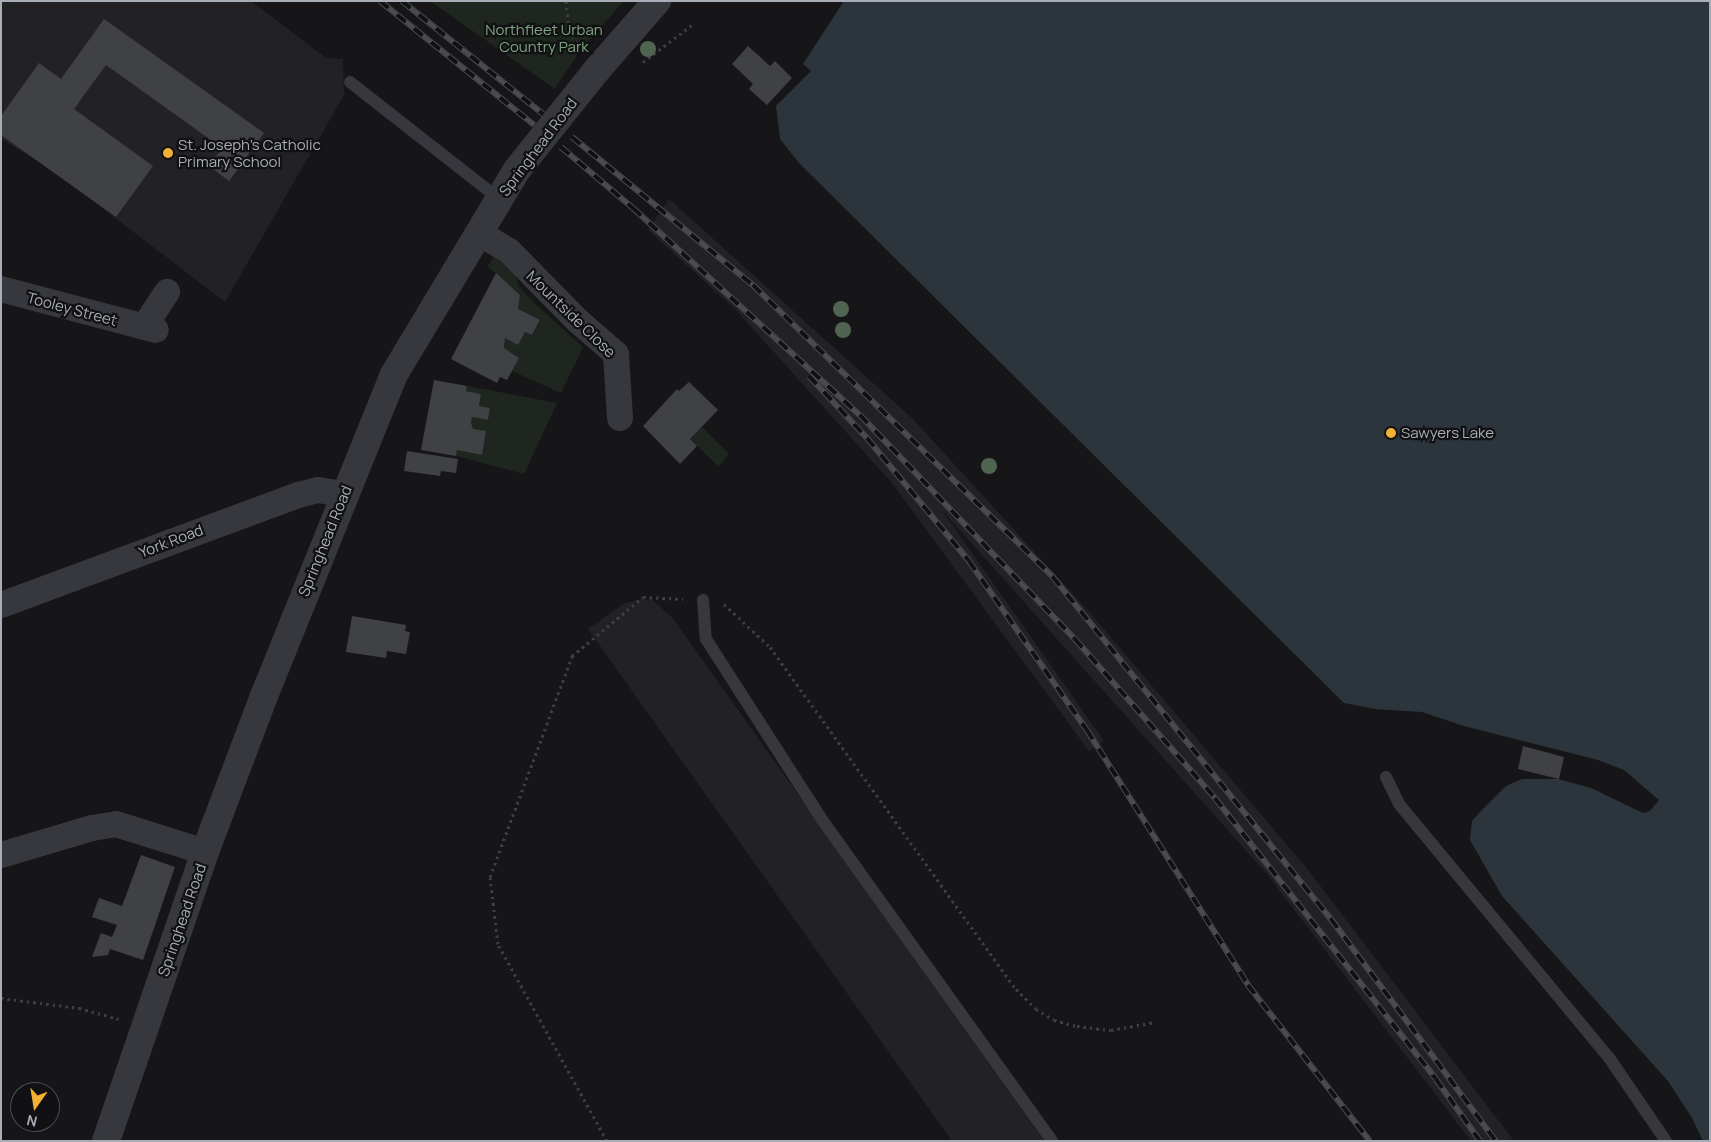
<!DOCTYPE html>
<style>
body{margin:0}
#map{position:relative;width:1711px;height:1142px;overflow:hidden;background:#161618;font-family:Manrope,sans-serif}
div>[style]{position:absolute}
[style*='--x']{left:calc(var(--x)*1px);top:calc(var(--y)*1px);width:calc(var(--w)*1px);rotate:calc(var(--a)*1deg)}
.built>*{inset:0;background:#222225}
.green>*{inset:0;background:#1e261f}
.water>*{inset:0;background:#2c353c}
.building>*{inset:0;background:#404145}
.path>*{height:3px;margin-top:-1.5px;transform-origin:0;background:repeating-linear-gradient(90deg,#3d3f44 0 2.5px,transparent 0 6.5px)}
.service>*{height:12px;margin:-6px;padding:0 6px;transform-origin:6px;border-radius:6px;background:#37383d}
.minor>*{height:26px;margin:-13px;padding:0 13px;transform-origin:13px;border-radius:13px;background:#37383d}
.tertiary>*{height:28px;margin:-14px;padding:0 14px;transform-origin:14px;border-radius:14px;background:#37383d}
.rail>*{height:5.5px;margin-top:-2.75px;transform-origin:0;background:repeating-linear-gradient(90deg,#111113 0 11px,#4a4c52 0 22px);box-sizing:border-box;border-block:1px solid #4a4c52}
.trees>*{width:16px;height:16px;margin:-8px;border-radius:50%;background:#506452}
.dots>*{width:14px;height:14px;translate:-50% -50%;box-sizing:border-box;border:2px solid #111113;border-radius:50%}
span{translate:-50% -50%;white-space:nowrap;text-align:center;line-height:1.15;-webkit-text-stroke:4.5px #111113;paint-order:stroke}
.park-label{font-size:15px;color:#7fa381}
.poi-label{font-size:15px;color:#a8adb8}
.left{translate:0 -50%;text-align:left}
.street-label{font-size:15px;color:#a8adb8}
.frame{position:absolute;inset:0;border:2px solid #a8adb8;pointer-events:none}
.north{position:absolute;left:10px;top:1082px;width:50px;height:50px;box-sizing:border-box;background:#111113;border:1px solid #4d4f55;border-radius:50%;rotate:193deg;font-size:14px;font-weight:700;line-height:20px;text-align:center;color:#a8adb8}
.north::after{content:'';display:block;margin:auto;width:18px;height:22px;background:#f2b134;clip-path:polygon(50% 0,100% 100%,50% 72%,0 100%)}
</style>
<div id="map">
<div class="built">
<div style="clip-path:polygon(1px 1px,251px 1px,326px 58px,343px 59px,344px 95px,225px 302px,50px 168px,1px 139px)"></div>
<div style="clip-path:polygon(669px 199px,913px 419px,1092px 615px,1309px 871px,1514px 1141px,1471px 1141px,1267px 874px,941px 509px,1104px 741px,1089px 751px,892px 483px,735px 309px,648px 230px)"></div>
<div style="clip-path:polygon(641px 599px,652px 600px,672px 617px,1044px 1141px,952px 1141px,588px 629px,625px 603px)"></div>
</div>
<div class="green">
<div style="clip-path:polygon(430px 1px,624px 1px,581px 49px,555px 89px)"></div>
<div style="clip-path:polygon(494px 257px,515px 274px,519px 286px,534px 303px,583px 347px,561px 393px,512px 371px,519px 358px,504px 348px,505px 338px,525px 332px,532px 335px,540px 321px,518px 309px,520px 295px,487px 266px)"></div>
<div style="clip-path:polygon(467px 386px,557px 403px,524px 474px,456px 456px,457px 450px,482px 455px,486px 432px,473px 429px,471px 423px,472px 417px,488px 420px,490px 408px,479px 406px,481px 394px,466px 391px)"></div>
<div style="clip-path:polygon(702px 427px,729px 454px,719px 467px,690px 439px)"></div>
</div>
<div class="water">
<div style="clip-path:polygon(844px 1px,1710px 1px,1710px 1141px,1703px 1141px,1692px 1118px,1668px 1081px,1502px 896px,1470px 840px,1472px 821px,1481px 811px,1506px 786px,1522px 779px,1558px 779px,1591px 788px,1643px 813px,1650px 811px,1659px 800px,1624px 770px,1598px 760px,1464px 726px,1422px 712px,1375px 709px,1344px 703px,799px 163px,780px 139px,776px 106px,811px 71px,803px 64px)"></div>
</div>
<div class="building">
<div style="clip-path:polygon(104px 19px,264px 133px,229px 181px,209px 166px,222px 148px,106px 65px,74px 109px,153px 166px,116px 217px,1px 135px,1px 116px,39px 63px,61px 79px)"></div>
<div style="clip-path:polygon(748px 46px,770px 66px,775px 61px,792px 78px,767px 105px,749px 89px,753px 84px,732px 64px)"></div>
<div style="clip-path:polygon(496px 273px,520px 295px,518px 309px,540px 320px,532px 335px,525px 332px,518px 345px,505px 338px,504px 348px,519px 358px,507px 380px,500px 377px,497px 383px,451px 359px)"></div>
<div style="clip-path:polygon(434px 380px,467px 386px,466px 391px,481px 394px,479px 406px,490px 408px,488px 420px,472px 417px,471px 423px,473px 429px,486px 431px,482px 455px,457px 450px,456px 456px,421px 450px)"></div>
<div style="clip-path:polygon(689px 382px,718px 410px,690px 439px,697px 446px,680px 464px,643px 426px,677px 389px,679px 391px)"></div>
<div style="clip-path:polygon(407px 451px,458px 459px,456px 473px,441px 471px,440px 476px,404px 471px)"></div>
<div style="clip-path:polygon(352px 616px,406px 625px,405px 631px,410px 632px,406px 654px,387px 651px,386px 658px,346px 652px)"></div>
<div style="clip-path:polygon(1523px 746px,1564px 757px,1559px 779px,1518px 769px)"></div>
<div style="clip-path:polygon(141px 855px,175px 867px,143px 960px,110px 949px,108px 955px,92px 957px,101px 933px,112px 937px,117px 925px,92px 917px,99px 898px,122px 906px)"></div>
</div>
<div class="path">
<div style="--x:566;--y:1;--w:29;--a:84"></div>
<div style="--x:569;--y:30;--w:21;--a:59"></div>
<div style="--x:643;--y:62;--w:63;--a:-37.2"></div>
<div style="--x:724;--y:604;--w:63;--a:43.1"></div>
<div style="--x:770;--y:647;--w:421;--a:54.3"></div>
<div style="--x:1016;--y:989;--w:28;--a:45"></div>
<div style="--x:1036;--y:1009;--w:21;--a:31"></div>
<div style="--x:1054;--y:1020;--w:24;--a:15"></div>
<div style="--x:1077;--y:1026;--w:34;--a:7"></div>
<div style="--x:1111;--y:1030;--w:45;--a:-10.3"></div>
<div style="--x:1;--y:998;--w:79;--a:7.3"></div>
<div style="--x:79;--y:1008;--w:41;--a:15.4"></div>
<div style="--x:607;--y:1141;--w:225;--a:-119"></div>
<div style="--x:498;--y:944;--w:67;--a:-96.8"></div>
<div style="--x:490;--y:877;--w:236;--a:-69.6"></div>
<div style="--x:572;--y:656;--w:92;--a:-39.7"></div>
<div style="--x:643;--y:597;--w:40;--a:2.9"></div>
</div>
<div class="service">
<div style="--x:350;--y:82;--w:188;--a:38.1"></div>
<div style="--x:703;--y:600;--w:39;--a:86"></div>
<div style="--x:706;--y:639;--w:216;--a:57.3"></div>
<div style="--x:823;--y:821;--w:393;--a:54.4"></div>
<div style="--x:1386;--y:777;--w:30;--a:64"></div>
<div style="--x:1399;--y:804;--w:331;--a:50.4"></div>
<div style="--x:1610;--y:1059;--w:99;--a:55.7"></div>
</div>
<div class="minor">
<div style="--x:479;--y:233;--w:35;--a:31"></div>
<div style="--x:509;--y:251;--w:98;--a:45.4"></div>
<div style="--x:578;--y:321;--w:50;--a:41"></div>
<div style="--x:616;--y:354;--w:64;--a:86.4"></div>
<div style="--x:1;--y:289;--w:160;--a:14.8"></div>
<div style="--x:144;--y:327;--w:42;--a:-56.7"></div>
<div style="--x:1;--y:605;--w:317;--a:-20.3"></div>
<div style="--x:298;--y:495;--w:21;--a:-14"></div>
<div style="--x:318;--y:490;--w:26;--a:9"></div>
<div style="--x:1;--y:855;--w:95;--a:-16.5"></div>
<div style="--x:92;--y:828;--w:24;--a:-9"></div>
<div style="--x:116;--y:824;--w:93;--a:17.5"></div>
</div>
<div class="tertiary">
<div style="--x:106;--y:1141;--w:305;--a:-71.1"></div>
<div style="--x:205;--y:852;--w:167;--a:-69.3"></div>
<div style="--x:264;--y:696;--w:345;--a:-68"></div>
<div style="--x:393;--y:376;--w:239;--a:-59"></div>
<div style="--x:516;--y:171;--w:128;--a:-51.3"></div>
<div style="--x:596;--y:71;--w:93;--a:-48.9"></div>
</div>
<div class="rail">
<div style="--x:380;--y:1;--w:198;--a:38.8"></div>
<div style="--x:402;--y:1;--w:181;--a:38.7"></div>
<div style="--x:572;--y:137;--w:234;--a:39.3"></div>
<div style="--x:753;--y:285;--w:419;--a:44.2"></div>
<div style="--x:1053;--y:577;--w:441;--a:50.9"></div>
<div style="--x:1331;--y:919;--w:277;--a:53.4"></div>
<div style="--x:561;--y:147;--w:94;--a:40.3"></div>
<div style="--x:633;--y:208;--w:307;--a:42.4"></div>
<div style="--x:860;--y:415;--w:310;--a:46.2"></div>
<div style="--x:1075;--y:639;--w:212;--a:48.6"></div>
<div style="--x:1215;--y:798;--w:357;--a:51.8"></div>
<div style="--x:1436;--y:1079;--w:76;--a:54.6"></div>
<div style="--x:809;--y:376;--w:85;--a:46.9"></div>
<div style="--x:867;--y:438;--w:160;--a:50.3"></div>
<div style="--x:969;--y:561;--w:206;--a:55.1"></div>
<div style="--x:1087;--y:730;--w:302;--a:57.7"></div>
<div style="--x:1248;--y:985;--w:198;--a:52"></div>
</div>
<div class="trees">
<div style="left:648px;top:49px"></div>
<div style="left:841px;top:309px"></div>
<div style="left:843px;top:330px"></div>
<div style="left:989px;top:466px"></div>
</div>
<div class="dots">
<div style="left:168px;top:153px;background:#f2b134"></div>
<div style="left:1391px;top:433px;background:#f2b134"></div>
</div>
<div class="park-label">
<span style="left:544px;top:38px">Northfleet Urban<br>Country Park</span>
</div>
<div class="poi-label">
<span class="left" style="left:178px;top:153px">St. Joseph's Catholic<br>Primary School</span>
<span class="left" style="left:1401px;top:433px">Sawyers Lake</span>
</div>
<div class="street-label">
<span style="left:538px;top:147px;rotate:-53deg">Springhead Road</span>
<span style="left:72px;top:309px;rotate:15deg">Tooley Street</span>
<span style="left:571px;top:314px;rotate:44deg">Mountside Close</span>
<span style="left:171px;top:541px;rotate:-21deg">York Road</span>
<span style="left:325px;top:541px;rotate:-68deg">Springhead Road</span>
<span style="left:182px;top:920px;rotate:-71deg">Springhead Road</span>
</div>
<div class="frame"></div>
<div class="north">N</div>
</div>
